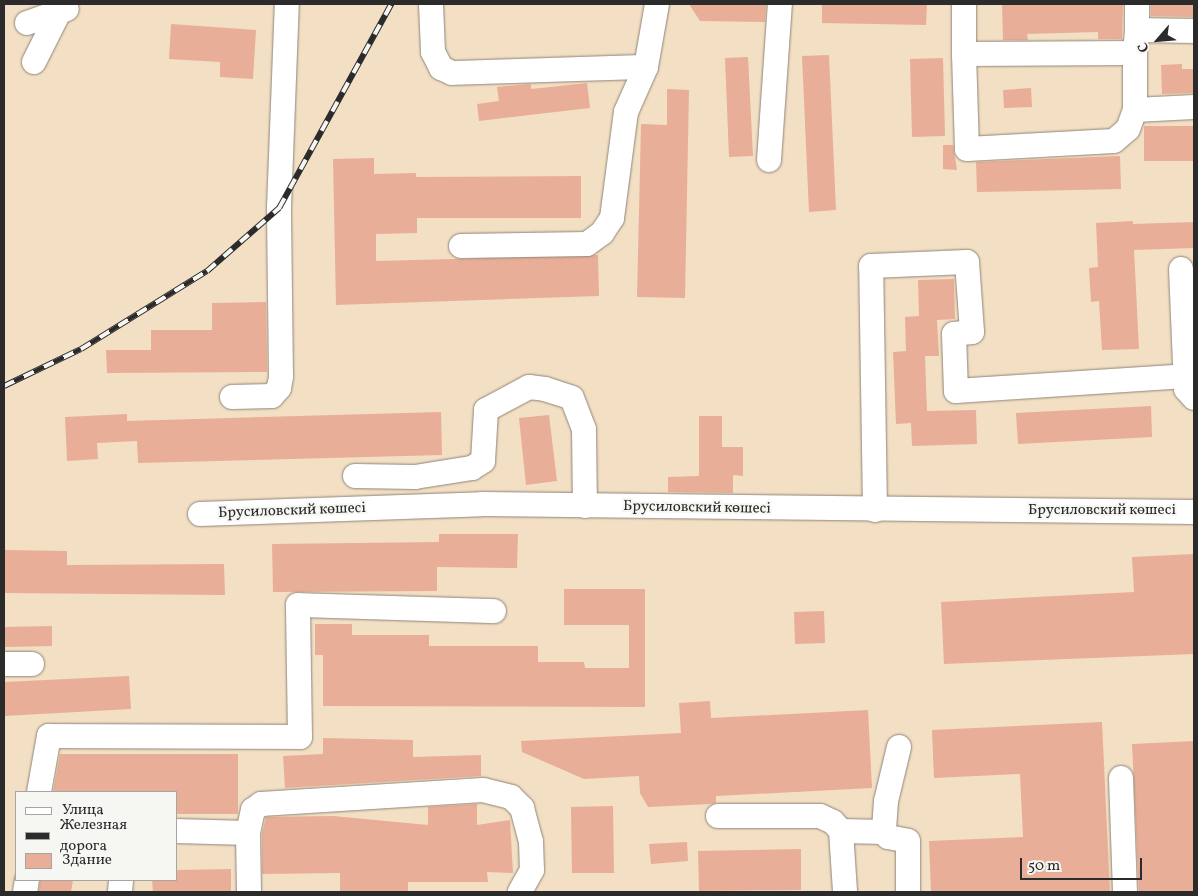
<!DOCTYPE html>
<meta charset="utf-8">
<style>
body{margin:0}
#map{position:relative;width:1198px;height:896px;overflow:hidden;background:#f3dfc4;font-family:Vollkorn,serif}
div>[style]{position:absolute}
[style*='--x']{left:calc(var(--x)*1px);top:calc(var(--y)*1px);width:calc(var(--w)*1px);rotate:calc(var(--a)*1deg)}
.building>*{inset:0;background:#e8ae98}
.roads{filter:drop-shadow(0 0 1px #8f8578) drop-shadow(0 0 1px #8f8578)}
.minor>*{height:24px;margin:-12px;padding:0 12px;transform-origin:12px;border-radius:12px;background:#fff}
.rail>*{height:5.5px;margin-top:-2.75px;transform-origin:0;background:repeating-linear-gradient(90deg,#f6f6f2 0 11px,#2b2b2b 0 22px);box-sizing:border-box;border-block:1px solid #2b2b2b}
span{translate:-50% -50%;white-space:nowrap;text-align:center;line-height:1.15;-webkit-text-stroke:4px #f6f6f2;paint-order:stroke}
.street-label{font-size:15px;color:#2b2b2b}
.frame{position:absolute;inset:0;border:5px solid #2b2b2b;pointer-events:none}
.legend{position:absolute;left:15px;top:791px;width:162px;height:90px;box-sizing:border-box;background:#f6f6f2;border:1px solid #a5a5a2;margin:0;padding:6px 9px;list-style:none;font-size:15px;color:#2b2b2b}
.legend li{display:flex;align-items:center;gap:10px;height:25px}
.legend b{width:25px;border:1px solid #a5a5a2}
.north{position:absolute;left:1133px;top:15px;width:50px;height:50px;-webkit-text-stroke:4px #f6f6f2;paint-order:stroke;rotate:243deg;font-size:14px;font-weight:700;line-height:20px;text-align:center;color:#2b2b2b}
.north::after{content:'';display:block;margin:auto;width:18px;height:22px;background:#2b2b2b;clip-path:polygon(50% 0,100% 100%,50% 72%,0 100%)}
.scale{position:absolute;left:1020px;top:858px;width:122px;height:22px;box-sizing:border-box;border:2px solid #2b2b2b;border-top:0;padding-left:6px;font-size:15px;line-height:18px;white-space:nowrap;color:#2b2b2b;-webkit-text-stroke:4px #f6f6f2;paint-order:stroke}
</style>
<div id="map">
<div class="building">
<div style="clip-path:polygon(689px 4px,766px 4px,765px 22px,700px 21px)"></div>
<div style="clip-path:polygon(822px 4px,927px 4px,926px 25px,822px 23px)"></div>
<div style="clip-path:polygon(1002px 4px,1123px 4px,1122px 39px,1098px 39px,1098px 32px,1027px 34px,1028px 40px,1003px 40px)"></div>
<div style="clip-path:polygon(1151px 4px,1194px 4px,1194px 17px,1151px 16px)"></div>
<div style="clip-path:polygon(171px 24px,256px 30px,253px 79px,220px 77px,220px 62px,169px 59px)"></div>
<div style="clip-path:polygon(829px 55px,836px 210px,809px 212px,802px 56px)"></div>
<div style="clip-path:polygon(748px 57px,753px 156px,729px 157px,725px 58px)"></div>
<div style="clip-path:polygon(943px 58px,945px 136px,912px 137px,910px 59px)"></div>
<div style="clip-path:polygon(1182px 64px,1182px 69px,1194px 69px,1194px 93px,1162px 94px,1161px 65px)"></div>
<div style="clip-path:polygon(587px 83px,590px 108px,479px 121px,477px 104px,499px 101px,497px 87px,531px 84px,531px 89px)"></div>
<div style="clip-path:polygon(1031px 88px,1032px 107px,1004px 108px,1003px 90px)"></div>
<div style="clip-path:polygon(667px 89px,689px 90px,685px 298px,637px 297px,641px 124px,667px 125px)"></div>
<div style="clip-path:polygon(1144px 126px,1194px 126px,1194px 161px,1144px 161px)"></div>
<div style="clip-path:polygon(943px 145px,953px 145px,957px 170px,943px 169px)"></div>
<div style="clip-path:polygon(1120px 156px,1121px 189px,977px 192px,976px 162px)"></div>
<div style="clip-path:polygon(374px 158px,374px 174px,416px 173px,416px 177px,581px 176px,581px 218px,417px 218px,417px 233px,376px 234px,376px 261px,598px 255px,599px 296px,336px 305px,333px 159px)"></div>
<div style="clip-path:polygon(1133px 221px,1133px 224px,1194px 222px,1194px 248px,1134px 250px,1139px 349px,1102px 350px,1099px 301px,1091px 302px,1089px 268px,1098px 267px,1096px 223px)"></div>
<div style="clip-path:polygon(954px 279px,955px 319px,937px 320px,939px 356px,925px 356px,927px 411px,976px 410px,977px 444px,912px 446px,911px 423px,896px 424px,893px 352px,906px 351px,905px 317px,919px 316px,918px 280px)"></div>
<div style="clip-path:polygon(266px 302px,267px 372px,107px 373px,106px 350px,151px 350px,151px 330px,212px 330px,212px 303px)"></div>
<div style="clip-path:polygon(1151px 406px,1152px 437px,1018px 444px,1016px 413px)"></div>
<div style="clip-path:polygon(441px 412px,442px 455px,138px 463px,137px 441px,97px 443px,98px 459px,67px 461px,65px 417px,127px 414px,127px 421px)"></div>
<div style="clip-path:polygon(549px 415px,557px 481px,526px 485px,519px 418px)"></div>
<div style="clip-path:polygon(699px 416px,722px 416px,722px 447px,743px 447px,743px 476px,733px 475px,733px 493px,668px 492px,668px 477px,699px 476px)"></div>
<div style="clip-path:polygon(439px 534px,518px 534px,517px 568px,437px 567px,437px 591px,273px 592px,272px 544px,439px 542px)"></div>
<div style="clip-path:polygon(4px 550px,67px 551px,67px 565px,224px 564px,225px 595px,4px 593px)"></div>
<div style="clip-path:polygon(1194px 554px,1194px 654px,944px 664px,941px 602px,1134px 592px,1132px 557px)"></div>
<div style="clip-path:polygon(564px 589px,645px 589px,645px 707px,323px 706px,323px 655px,315px 655px,315px 624px,352px 624px,352px 635px,429px 635px,429px 646px,538px 646px,538px 662px,584px 662px,585px 668px,629px 668px,629px 625px,564px 625px)"></div>
<div style="clip-path:polygon(824px 611px,825px 643px,795px 644px,794px 612px)"></div>
<div style="clip-path:polygon(52px 626px,52px 646px,4px 647px,4px 627px)"></div>
<div style="clip-path:polygon(129px 676px,131px 709px,4px 716px,4px 682px)"></div>
<div style="clip-path:polygon(710px 701px,711px 718px,868px 710px,872px 788px,716px 796px,716px 803px,711px 804px,648px 807px,640px 793px,639px 776px,584px 779px,522px 752px,521px 741px,681px 733px,679px 703px)"></div>
<div style="clip-path:polygon(1102px 722px,1110px 892px,931px 892px,929px 841px,1023px 837px,1020px 774px,934px 778px,932px 730px)"></div>
<div style="clip-path:polygon(323px 738px,413px 740px,413px 757px,481px 755px,481px 776px,285px 788px,283px 756px,323px 754px)"></div>
<div style="clip-path:polygon(1194px 741px,1194px 891px,1139px 892px,1132px 744px)"></div>
<div style="clip-path:polygon(60px 754px,238px 754px,238px 814px,176px 814px,176px 792px,53px 792px)"></div>
<div style="clip-path:polygon(477px 804px,477px 825px,510px 820px,513px 873px,487px 872px,488px 882px,408px 882px,408px 892px,340px 892px,340px 873px,262px 874px,262px 834px,266px 817px,333px 816px,428px 825px,428px 807px)"></div>
<div style="clip-path:polygon(613px 806px,614px 873px,572px 873px,571px 807px)"></div>
<div style="clip-path:polygon(687px 842px,688px 861px,651px 864px,649px 844px)"></div>
<div style="clip-path:polygon(801px 849px,801px 890px,699px 891px,698px 851px)"></div>
<div style="clip-path:polygon(231px 869px,231px 892px,153px 892px,152px 880px,176px 880px,176px 870px)"></div>
<div style="clip-path:polygon(40px 880px,73px 880px,71px 892px,39px 892px)"></div>
</div>
<div class="roads">
<div class="minor">
<div style="--x:431;--y:4;--w:48;--a:87.6"></div>
<div style="--x:433;--y:52;--w:18;--a:63"></div>
<div style="--x:441;--y:68;--w:12;--a:24"></div>
<div style="--x:452;--y:73;--w:194;--a:-1.8"></div>
<div style="--x:964;--y:4;--w:50;--a:90"></div>
<div style="--x:964;--y:54;--w:171;--a:-0.3"></div>
<div style="--x:1135;--y:53;--w:23;--a:-85"></div>
<div style="--x:1137;--y:30;--w:57;--a:1"></div>
<div style="--x:27;--y:23;--w:42;--a:-19.3"></div>
<div style="--x:1137;--y:30;--w:26;--a:-90"></div>
<div style="--x:964;--y:54;--w:95;--a:88.2"></div>
<div style="--x:967;--y:149;--w:147;--a:-3.1"></div>
<div style="--x:1114;--y:141;--w:18;--a:-41"></div>
<div style="--x:1128;--y:129;--w:20;--a:-70"></div>
<div style="--x:1135;--y:110;--w:57;--a:-90"></div>
<div style="--x:34;--y:62;--w:65;--a:-63.4"></div>
<div style="--x:1135;--y:110;--w:59;--a:-2.9"></div>
<div style="--x:769;--y:160;--w:156;--a:-86"></div>
<div style="--x:461;--y:246;--w:126;--a:-0.9"></div>
<div style="--x:587;--y:244;--w:19;--a:-36"></div>
<div style="--x:602;--y:233;--w:18;--a:-56"></div>
<div style="--x:612;--y:218;--w:107;--a:-82.5"></div>
<div style="--x:626;--y:112;--w:49;--a:-66"></div>
<div style="--x:646;--y:67;--w:64;--a:-80.1"></div>
<div style="--x:1181;--y:269;--w:120;--a:87.6"></div>
<div style="--x:1186;--y:389;--w:12;--a:48"></div>
<div style="--x:232;--y:397;--w:40;--a:-1.4"></div>
<div style="--x:272;--y:396;--w:11;--a:-49"></div>
<div style="--x:279;--y:388;--w:11;--a:-80"></div>
<div style="--x:281;--y:377;--w:169;--a:-90.7"></div>
<div style="--x:279;--y:208;--w:204;--a:-87.8"></div>
<div style="--x:355;--y:476;--w:60;--a:1"></div>
<div style="--x:415;--y:477;--w:58;--a:-9"></div>
<div style="--x:472;--y:468;--w:13;--a:-32"></div>
<div style="--x:483;--y:461;--w:51;--a:-86.6"></div>
<div style="--x:486;--y:410;--w:49;--a:-28.1"></div>
<div style="--x:529;--y:387;--w:16;--a:7"></div>
<div style="--x:545;--y:389;--w:28;--a:18"></div>
<div style="--x:572;--y:398;--w:33;--a:69"></div>
<div style="--x:584;--y:429;--w:77;--a:89.3"></div>
<div style="--x:875;--y:510;--w:244;--a:-90.9"></div>
<div style="--x:871;--y:266;--w:96;--a:-2.4"></div>
<div style="--x:967;--y:262;--w:70;--a:85.9"></div>
<div style="--x:972;--y:332;--w:18;--a:174"></div>
<div style="--x:954;--y:334;--w:57;--a:88"></div>
<div style="--x:956;--y:391;--w:230;--a:-3.7"></div>
<div style="--x:200;--y:514;--w:282;--a:-2"></div>
<div style="--x:482;--y:504;--w:712;--a:0.64"></div>
<div style="--x:4;--y:664;--w:28;--a:0"></div>
<div style="--x:899;--y:747;--w:56;--a:103.5"></div>
<div style="--x:886;--y:801;--w:31;--a:94"></div>
<div style="--x:884;--y:832;--w:6;--a:51"></div>
<div style="--x:888;--y:837;--w:20;--a:11"></div>
<div style="--x:908;--y:841;--w:51;--a:90"></div>
<div style="--x:1121;--y:778;--w:114;--a:88"></div>
<div style="--x:39;--y:792;--w:57;--a:-79.9"></div>
<div style="--x:49;--y:736;--w:251;--a:0.2"></div>
<div style="--x:300;--y:737;--w:132;--a:-90.9"></div>
<div style="--x:298;--y:605;--w:196;--a:1.8"></div>
<div style="--x:718;--y:816;--w:102;--a:0"></div>
<div style="--x:820;--y:816;--w:14;--a:25"></div>
<div style="--x:833;--y:822;--w:12;--a:48"></div>
<div style="--x:841;--y:831;--w:61;--a:86.2"></div>
<div style="--x:176;--y:831;--w:72;--a:1.6"></div>
<div style="--x:841;--y:831;--w:43;--a:1.3"></div>
<div style="--x:25;--y:892;--w:12;--a:-81"></div>
<div style="--x:120;--y:892;--w:12;--a:-85"></div>
<div style="--x:249;--y:892;--w:59;--a:-91"></div>
<div style="--x:248;--y:833;--w:24;--a:-78"></div>
<div style="--x:253;--y:810;--w:10;--a:-37"></div>
<div style="--x:261;--y:804;--w:222;--a:-3.6"></div>
<div style="--x:483;--y:790;--w:29;--a:14"></div>
<div style="--x:511;--y:797;--w:16;--a:45"></div>
<div style="--x:522;--y:808;--w:35;--a:75"></div>
<div style="--x:531;--y:842;--w:28;--a:88"></div>
<div style="--x:532;--y:870;--w:25;--a:119"></div>
</div>
</div>
<div class="rail">
<div style="--x:4;--y:386;--w:85;--a:-25.7"></div>
<div style="--x:81;--y:349;--w:148;--a:-31.8"></div>
<div style="--x:207;--y:271;--w:96;--a:-41.2"></div>
<div style="--x:279;--y:208;--w:233;--a:-61.2"></div>
</div>
<div class="street-label">
<span style="left:697px;top:508px;rotate:1deg">Брусиловский көшесі</span>
<span style="left:292px;top:511px;rotate:-2deg">Брусиловский көшесі</span>
<span style="left:1102px;top:511px">Брусиловский көшесі</span>
</div>
<div class="frame"></div>
<ul class="legend">
<li><b style="height:6px;background:#fff"></b>Улица</li>
<li><b style="height:6px;background:#2b2b2b"></b>Железная дорога</li>
<li><b style="height:14px;background:#e8ae98"></b>Здание</li>
</ul>
<div class="north">С</div>
<div class="scale">50 m</div>
</div>
